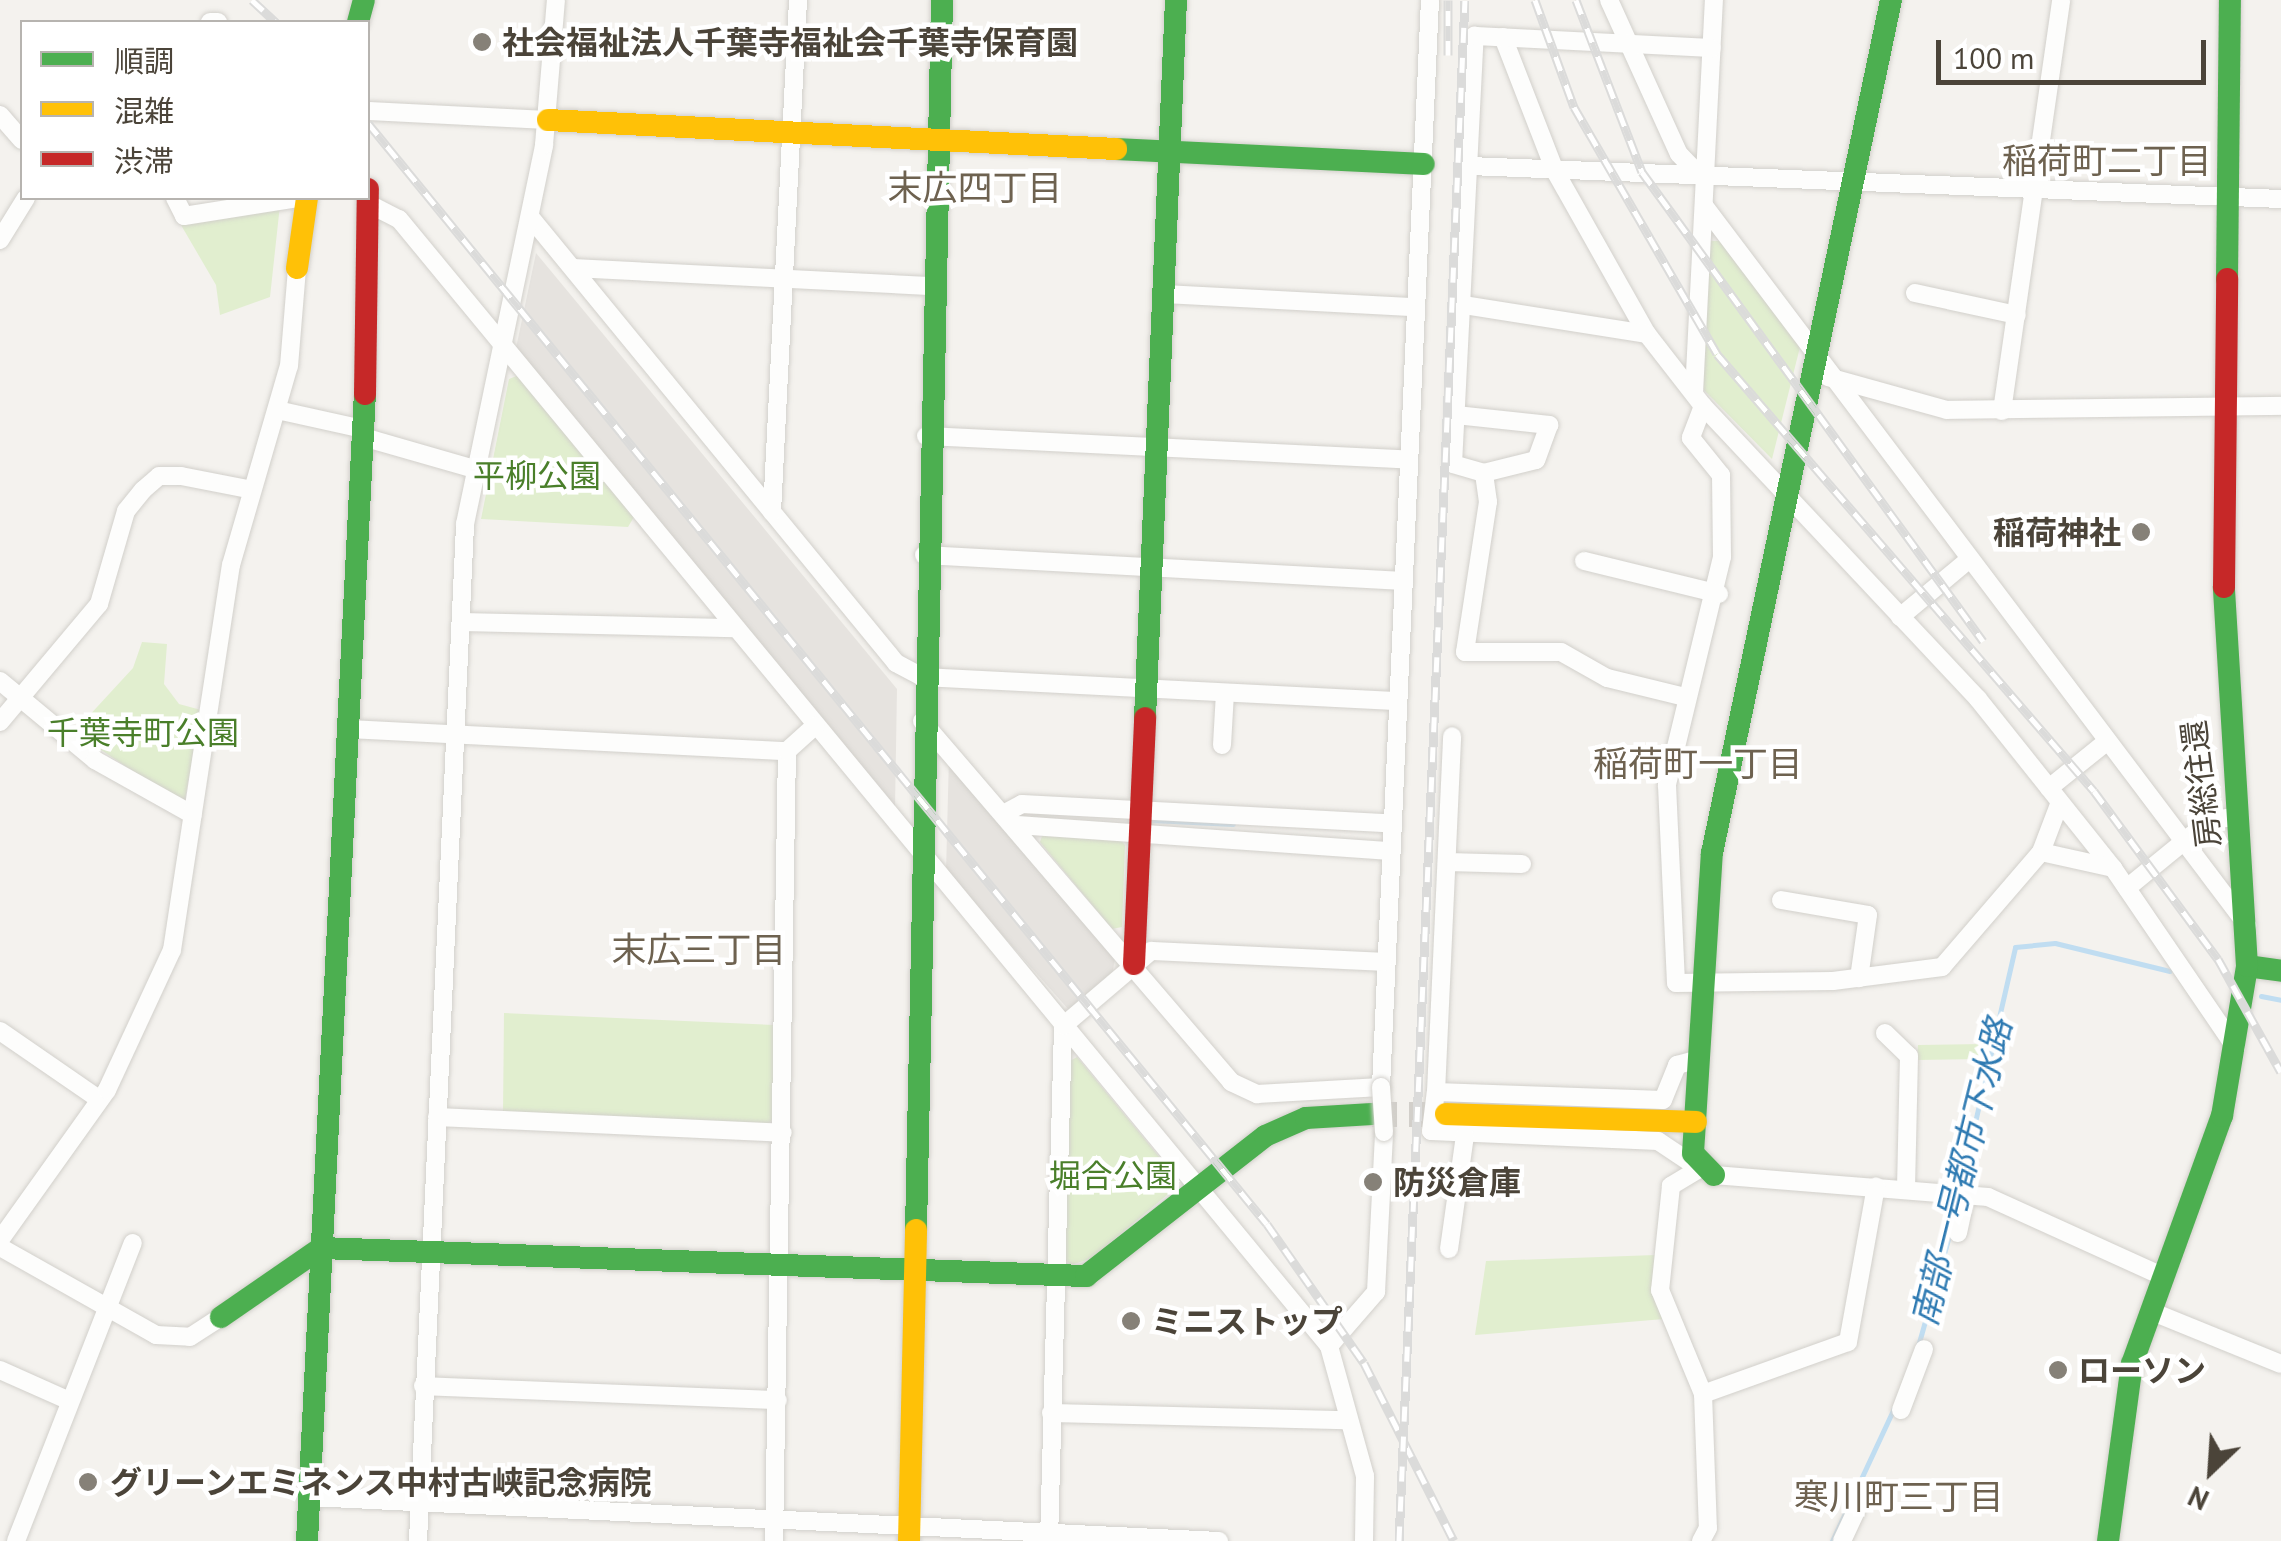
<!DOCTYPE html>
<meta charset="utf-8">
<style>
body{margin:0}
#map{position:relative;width:2281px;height:1541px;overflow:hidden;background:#f4f2ee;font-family:"PT Sans","Noto Sans JP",sans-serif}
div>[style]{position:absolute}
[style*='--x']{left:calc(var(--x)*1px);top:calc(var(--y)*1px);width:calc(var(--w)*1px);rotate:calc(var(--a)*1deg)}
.green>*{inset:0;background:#e1eecf}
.parking>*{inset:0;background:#e6e3df}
.stream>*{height:5px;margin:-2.5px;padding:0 2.5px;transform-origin:2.5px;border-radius:2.5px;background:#c0ddf1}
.secondary-tunnel>*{height:25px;margin-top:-12.5px;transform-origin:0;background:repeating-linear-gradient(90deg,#d2cfca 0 25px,transparent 0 37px)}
.roads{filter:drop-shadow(0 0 2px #d2d0cb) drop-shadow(0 0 2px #d2d0cb)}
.street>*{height:18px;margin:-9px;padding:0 9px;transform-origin:9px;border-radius:9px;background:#fdfdfc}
.fast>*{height:22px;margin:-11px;padding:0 11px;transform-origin:11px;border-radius:11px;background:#4caf50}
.slow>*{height:22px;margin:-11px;padding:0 11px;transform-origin:11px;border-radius:11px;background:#ffc107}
.jam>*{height:22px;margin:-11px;padding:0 11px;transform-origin:11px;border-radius:11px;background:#c62828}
.rail>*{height:9px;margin-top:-4.5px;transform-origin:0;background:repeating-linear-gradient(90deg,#fff 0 15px,#dbdbda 0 30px);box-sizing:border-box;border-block:2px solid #dbdbda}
.bridges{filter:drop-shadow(0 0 2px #d2d0cb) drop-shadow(0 0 2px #d2d0cb)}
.street-bridge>*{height:18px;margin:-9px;padding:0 9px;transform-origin:9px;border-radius:9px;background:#fdfdfc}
.dots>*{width:28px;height:28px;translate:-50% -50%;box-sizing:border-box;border:5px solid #fff;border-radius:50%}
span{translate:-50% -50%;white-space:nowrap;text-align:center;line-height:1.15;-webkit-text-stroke:9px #fff;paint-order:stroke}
.poi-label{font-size:32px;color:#4b4439;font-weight:700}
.left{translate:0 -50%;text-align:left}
.right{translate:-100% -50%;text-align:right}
.park-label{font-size:32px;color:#4a7f2a}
.street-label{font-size:32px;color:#4b4439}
.neighbourhood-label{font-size:35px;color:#6e6250}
.water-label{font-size:35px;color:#2e7ab2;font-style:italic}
.legend{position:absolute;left:20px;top:20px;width:350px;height:180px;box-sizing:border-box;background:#fff;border:2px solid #b7b4b0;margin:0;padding:12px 18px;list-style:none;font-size:30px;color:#4b4439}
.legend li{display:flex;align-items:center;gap:20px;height:50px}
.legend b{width:50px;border:2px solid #b7b4b0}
.north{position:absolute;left:2161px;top:1421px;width:100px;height:100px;-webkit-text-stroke:8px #fff;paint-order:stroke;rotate:205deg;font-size:28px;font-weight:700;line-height:40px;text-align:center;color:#4b4439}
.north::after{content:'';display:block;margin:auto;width:35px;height:45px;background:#4b4439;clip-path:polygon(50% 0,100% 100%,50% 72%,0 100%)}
.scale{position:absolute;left:1936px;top:40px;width:270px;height:45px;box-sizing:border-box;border:5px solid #4b4439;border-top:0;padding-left:12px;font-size:30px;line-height:35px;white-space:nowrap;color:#4b4439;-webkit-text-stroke:8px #fff;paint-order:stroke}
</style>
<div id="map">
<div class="green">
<div style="clip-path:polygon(280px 205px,270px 297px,220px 315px,216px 285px,181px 225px)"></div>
<div style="clip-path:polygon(1710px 241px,1721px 241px,1800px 347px,1772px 459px,1700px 386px)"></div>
<div style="clip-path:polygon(519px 375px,634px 517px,628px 527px,481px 519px,509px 379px)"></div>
<div style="clip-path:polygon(142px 642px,167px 644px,164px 684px,179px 704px,201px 710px,184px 805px,74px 732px,133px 668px)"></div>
<div style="clip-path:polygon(1043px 833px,1117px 836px,1125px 845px,1122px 927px,1112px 929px,1040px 842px)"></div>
<div style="clip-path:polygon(504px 1013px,773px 1025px,773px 1118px,766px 1127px,503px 1113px)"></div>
<div style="clip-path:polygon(1984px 1044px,1980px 1059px,1917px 1060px,1918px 1045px)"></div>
<div style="clip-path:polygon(1077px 1057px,1175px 1176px,1174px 1189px,1092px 1258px,1071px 1265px,1062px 1257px,1068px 1062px)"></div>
<div style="clip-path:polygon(1655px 1255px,1664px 1319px,1475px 1335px,1486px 1261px)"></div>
</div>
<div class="parking">
<div style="clip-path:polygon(536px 253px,897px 689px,895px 808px,516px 348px)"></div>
<div style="clip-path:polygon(949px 756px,1115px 958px,1113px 971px,1069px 1010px,946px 872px)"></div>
</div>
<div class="stream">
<div style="--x:1152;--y:820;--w:81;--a:2.8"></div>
<div style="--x:2261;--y:996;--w:20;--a:11"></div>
<div style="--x:1959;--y:1192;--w:251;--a:-77.1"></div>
<div style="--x:2015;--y:947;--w:40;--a:-5.7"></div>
<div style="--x:2055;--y:943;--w:118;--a:13.7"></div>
<div style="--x:1918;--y:1346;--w:118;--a:-74.3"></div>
<div style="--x:1832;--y:1541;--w:147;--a:-65"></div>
</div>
<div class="secondary-tunnel">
<div style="--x:1372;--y:1114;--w:74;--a:0"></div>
</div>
<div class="roads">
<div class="street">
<div style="--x:1609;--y:0;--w:169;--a:65.6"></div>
<div style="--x:1679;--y:154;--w:30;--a:46"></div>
<div style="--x:210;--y:22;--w:8;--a:0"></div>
<div style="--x:1503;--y:37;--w:144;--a:68.8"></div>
<div style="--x:1555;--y:171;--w:187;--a:60.6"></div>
<div style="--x:1647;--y:334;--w:91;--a:52.1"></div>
<div style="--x:1703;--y:406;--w:402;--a:46.8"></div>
<div style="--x:1978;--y:699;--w:216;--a:51.4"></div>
<div style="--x:2113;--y:868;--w:218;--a:55.7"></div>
<div style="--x:368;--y:111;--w:180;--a:2.9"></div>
<div style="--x:0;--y:115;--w:33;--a:49"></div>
<div style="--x:1470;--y:166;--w:812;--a:2.33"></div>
<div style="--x:175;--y:198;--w:20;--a:63"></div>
<div style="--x:184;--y:216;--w:115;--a:-9"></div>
<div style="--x:373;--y:206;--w:29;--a:27"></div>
<div style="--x:399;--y:219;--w:1461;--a:50.47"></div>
<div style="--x:1705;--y:207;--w:900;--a:52.95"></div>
<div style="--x:531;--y:218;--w:576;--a:50.64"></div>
<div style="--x:896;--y:663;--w:30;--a:28"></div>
<div style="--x:922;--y:677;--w:474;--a:2.9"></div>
<div style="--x:0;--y:240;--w:49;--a:-58.2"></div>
<div style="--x:573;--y:268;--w:356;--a:2.9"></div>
<div style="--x:1915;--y:293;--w:104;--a:12.2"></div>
<div style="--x:1164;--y:294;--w:247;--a:3"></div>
<div style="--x:1464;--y:305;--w:185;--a:9"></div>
<div style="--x:1828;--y:377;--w:123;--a:15.5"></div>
<div style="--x:1947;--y:410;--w:334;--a:-0.7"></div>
<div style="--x:1694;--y:393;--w:394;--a:-87.1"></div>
<div style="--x:1703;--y:406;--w:34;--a:111"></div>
<div style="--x:1691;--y:438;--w:48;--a:51"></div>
<div style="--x:1721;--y:475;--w:82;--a:89.3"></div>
<div style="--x:1722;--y:557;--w:235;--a:103.6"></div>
<div style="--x:1667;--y:785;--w:198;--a:87.4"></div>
<div style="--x:1676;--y:983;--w:157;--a:-0.7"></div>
<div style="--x:1833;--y:981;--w:110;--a:-7.3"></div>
<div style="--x:1942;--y:967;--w:152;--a:-49.3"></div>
<div style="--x:2041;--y:852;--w:53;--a:-69.2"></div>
<div style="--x:277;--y:410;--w:88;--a:12.5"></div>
<div style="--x:2002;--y:411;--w:415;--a:-81.8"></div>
<div style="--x:1456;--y:415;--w:94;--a:6.1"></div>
<div style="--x:1549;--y:425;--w:37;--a:110"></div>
<div style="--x:1536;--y:460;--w:54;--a:166"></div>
<div style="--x:926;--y:436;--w:478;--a:2.8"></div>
<div style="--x:363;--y:437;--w:120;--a:16"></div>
<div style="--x:772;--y:512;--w:513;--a:-87.09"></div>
<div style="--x:924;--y:555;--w:476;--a:3.1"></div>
<div style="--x:1584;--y:561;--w:139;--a:13.7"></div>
<div style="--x:1900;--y:617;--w:86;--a:-39.8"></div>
<div style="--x:461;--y:622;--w:274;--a:1.3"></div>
<div style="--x:0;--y:681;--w:124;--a:39.7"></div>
<div style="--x:95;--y:760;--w:112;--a:29.3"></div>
<div style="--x:1685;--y:697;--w:80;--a:-166.3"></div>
<div style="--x:1607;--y:678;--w:53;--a:-150.5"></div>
<div style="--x:1561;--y:652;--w:96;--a:180"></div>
<div style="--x:1465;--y:652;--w:152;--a:-81.3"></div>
<div style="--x:1488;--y:502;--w:29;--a:-98"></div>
<div style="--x:1484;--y:473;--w:32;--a:-164"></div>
<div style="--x:1453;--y:464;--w:429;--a:-87.1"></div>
<div style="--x:1475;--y:36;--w:237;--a:2.9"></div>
<div style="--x:922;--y:721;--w:475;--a:49.4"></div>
<div style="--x:1231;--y:1082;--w:29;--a:25"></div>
<div style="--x:1257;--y:1094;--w:124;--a:-3.2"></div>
<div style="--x:1381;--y:1087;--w:1088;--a:-87.42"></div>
<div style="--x:0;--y:722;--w:154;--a:-50"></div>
<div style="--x:99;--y:604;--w:97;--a:-73.8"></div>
<div style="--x:126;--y:511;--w:27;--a:-51"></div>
<div style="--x:143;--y:490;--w:21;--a:-41"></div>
<div style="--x:159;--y:476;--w:22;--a:0"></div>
<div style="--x:181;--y:476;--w:68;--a:11"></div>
<div style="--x:348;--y:729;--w:440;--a:2.9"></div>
<div style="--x:1222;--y:745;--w:52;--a:-86.7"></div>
<div style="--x:2049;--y:788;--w:72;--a:-38.8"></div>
<div style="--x:1007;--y:812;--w:17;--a:-28"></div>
<div style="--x:1022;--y:804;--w:366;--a:3"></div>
<div style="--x:1017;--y:825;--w:371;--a:4"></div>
<div style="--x:2041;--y:852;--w:74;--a:12.5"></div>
<div style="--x:1447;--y:862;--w:75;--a:1.5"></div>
<div style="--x:2127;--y:888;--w:106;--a:-39.3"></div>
<div style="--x:2209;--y:821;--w:27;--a:-10"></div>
<div style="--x:1781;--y:900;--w:88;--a:9.8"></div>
<div style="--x:1868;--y:915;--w:64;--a:98.1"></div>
<div style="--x:0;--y:1031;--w:121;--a:34.6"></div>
<div style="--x:1885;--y:1033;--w:33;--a:44"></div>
<div style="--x:1909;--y:1056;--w:132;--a:91.3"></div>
<div style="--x:1436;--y:1092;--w:356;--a:-87.4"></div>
<div style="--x:437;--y:1117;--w:346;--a:2.6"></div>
<div style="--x:1699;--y:1169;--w:33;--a:149"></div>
<div style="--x:1671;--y:1186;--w:105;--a:96"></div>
<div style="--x:1660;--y:1290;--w:113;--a:67.5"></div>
<div style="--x:1703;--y:1394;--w:134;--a:87.9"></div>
<div style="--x:1708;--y:1528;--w:15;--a:118"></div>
<div style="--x:1700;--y:1169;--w:50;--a:-146.3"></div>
<div style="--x:1658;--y:1141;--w:227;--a:-177.5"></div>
<div style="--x:1431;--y:1131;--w:39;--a:-83"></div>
<div style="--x:1436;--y:1092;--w:227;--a:2"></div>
<div style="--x:1663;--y:1100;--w:38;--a:-68"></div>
<div style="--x:1677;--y:1065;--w:24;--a:-15"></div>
<div style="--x:1714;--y:1175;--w:275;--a:4.6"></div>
<div style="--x:1988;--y:1197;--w:193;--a:24.4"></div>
<div style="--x:1958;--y:1233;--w:39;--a:-78"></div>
<div style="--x:0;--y:1240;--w:184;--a:-54.5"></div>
<div style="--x:107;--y:1090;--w:154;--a:-65.1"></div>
<div style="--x:172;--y:950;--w:389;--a:-81.3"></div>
<div style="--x:231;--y:565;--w:207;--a:-73.8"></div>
<div style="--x:289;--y:366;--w:98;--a:-85.3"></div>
<div style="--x:0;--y:1247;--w:179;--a:29.4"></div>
<div style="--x:156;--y:1335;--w:34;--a:3"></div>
<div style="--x:190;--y:1337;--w:37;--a:-33"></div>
<div style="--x:1449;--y:1249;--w:115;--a:-82"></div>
<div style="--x:2153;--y:1312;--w:138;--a:22.1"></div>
<div style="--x:0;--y:1370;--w:71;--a:24"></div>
<div style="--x:423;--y:1386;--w:355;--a:2.3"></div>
<div style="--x:1703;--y:1394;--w:154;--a:-19.7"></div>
<div style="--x:1848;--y:1342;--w:158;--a:-79.8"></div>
<div style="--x:1901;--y:1410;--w:65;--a:-69.3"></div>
<div style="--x:1051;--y:1413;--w:296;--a:1.4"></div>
<div style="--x:310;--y:1497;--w:910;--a:2.77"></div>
<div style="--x:16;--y:1541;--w:320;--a:-68.6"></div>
<div style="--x:418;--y:1541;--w:1018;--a:-87.35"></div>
<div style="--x:465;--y:524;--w:387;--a:-78.2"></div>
<div style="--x:544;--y:145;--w:145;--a:-85.3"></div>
<div style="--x:774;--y:1541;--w:790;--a:-89.06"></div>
<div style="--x:787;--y:751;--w:38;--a:-42"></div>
<div style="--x:1049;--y:1541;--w:515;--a:-88.44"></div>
<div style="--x:1063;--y:1026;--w:116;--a:-40.4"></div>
<div style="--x:1151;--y:951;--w:232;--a:2.7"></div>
<div style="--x:1364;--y:1541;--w:65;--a:-89.1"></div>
<div style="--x:1365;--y:1476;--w:135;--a:-105.5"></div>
<div style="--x:1329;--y:1346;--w:72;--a:-49"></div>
<div style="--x:1376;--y:1292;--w:160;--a:-87.1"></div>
<div style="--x:1842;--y:1541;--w:33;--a:-65"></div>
</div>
<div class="fast">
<div style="--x:358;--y:22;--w:23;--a:-75"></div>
<div style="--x:1116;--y:149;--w:308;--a:2.8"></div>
<div style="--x:2227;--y:279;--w:279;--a:-89.4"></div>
<div style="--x:1145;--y:718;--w:719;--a:-87.53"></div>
<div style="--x:2247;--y:966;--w:34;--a:8"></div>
<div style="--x:1714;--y:1175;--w:30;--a:-134"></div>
<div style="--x:1693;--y:1153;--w:301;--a:-86.4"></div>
<div style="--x:1712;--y:853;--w:872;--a:-78.15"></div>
<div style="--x:916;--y:1230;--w:1230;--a:-88.79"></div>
<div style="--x:221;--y:1317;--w:121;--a:-34.6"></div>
<div style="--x:321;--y:1248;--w:766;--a:2.1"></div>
<div style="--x:1086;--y:1276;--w:227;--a:-38"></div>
<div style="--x:1265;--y:1136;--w:45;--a:-23.7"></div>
<div style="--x:1306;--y:1118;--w:66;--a:-3.5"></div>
<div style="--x:307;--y:1541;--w:1148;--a:-87.11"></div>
<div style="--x:2108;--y:1541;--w:179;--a:-82.3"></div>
<div style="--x:2132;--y:1364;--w:264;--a:-70.1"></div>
<div style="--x:2222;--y:1116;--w:152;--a:-80.5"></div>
<div style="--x:2247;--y:966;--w:380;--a:-93.5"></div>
</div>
<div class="slow">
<div style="--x:548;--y:120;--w:569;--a:2.92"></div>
<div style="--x:297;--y:268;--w:71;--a:-81.9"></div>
<div style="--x:1446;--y:1114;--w:250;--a:1.8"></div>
<div style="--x:909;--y:1541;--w:311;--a:-88.7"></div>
</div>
<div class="jam">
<div style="--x:365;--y:394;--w:205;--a:-89.2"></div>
<div style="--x:2224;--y:587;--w:308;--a:-89.4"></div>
<div style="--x:1134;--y:964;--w:246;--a:-87.4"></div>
</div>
</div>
<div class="rail">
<div style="--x:252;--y:0;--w:33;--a:43"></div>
<div style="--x:1535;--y:0;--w:114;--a:70"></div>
<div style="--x:1574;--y:107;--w:285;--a:59.9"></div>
<div style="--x:1717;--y:354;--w:577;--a:49.22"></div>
<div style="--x:2094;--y:791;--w:209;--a:53.6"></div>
<div style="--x:2218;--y:959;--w:129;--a:60.9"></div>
<div style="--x:1576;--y:0;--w:184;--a:69"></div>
<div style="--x:1642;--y:172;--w:580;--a:53.98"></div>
<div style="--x:1448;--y:55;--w:55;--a:-90"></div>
<div style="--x:368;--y:123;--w:1421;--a:50.77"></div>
<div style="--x:1267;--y:1224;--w:169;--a:55.1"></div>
<div style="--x:1364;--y:1363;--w:199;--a:63.2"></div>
<div style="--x:1399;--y:1541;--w:1542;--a:-87.55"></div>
</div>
<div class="bridges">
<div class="street-bridge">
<div style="--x:1381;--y:1087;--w:45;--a:86.2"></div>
</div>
</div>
<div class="dots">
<div style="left:482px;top:42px;background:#868178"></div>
<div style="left:2141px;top:532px;background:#868178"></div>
<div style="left:1373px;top:1182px;background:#868178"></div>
<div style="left:1131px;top:1321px;background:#868178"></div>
<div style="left:2058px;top:1370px;background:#868178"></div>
<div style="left:88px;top:1482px;background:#868178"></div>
</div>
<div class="poi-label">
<span class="left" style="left:502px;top:42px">社会福祉法人千葉寺福祉会千葉寺保育園</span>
<span class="right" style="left:2121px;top:532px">稲荷神社</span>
<span class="left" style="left:1393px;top:1182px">防災倉庫</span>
<span class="left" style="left:1151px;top:1321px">ミニストップ</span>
<span class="left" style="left:2078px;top:1370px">ローソン</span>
<span class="left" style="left:110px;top:1482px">グリーンエミネンス中村古峡記念病院</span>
</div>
<div class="park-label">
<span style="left:537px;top:475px">平柳公園</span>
<span style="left:143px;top:732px">千葉寺町公園</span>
<span style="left:1113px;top:1175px">堀合公園</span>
</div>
<div class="street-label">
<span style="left:2201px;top:784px;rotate:-97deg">房総往還</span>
</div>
<div class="neighbourhood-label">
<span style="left:2107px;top:160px">稲荷町二丁目</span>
<span style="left:975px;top:187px">末広四丁目</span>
<span style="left:1698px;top:763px">稲荷町一丁目</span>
<span style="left:699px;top:949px">末広三丁目</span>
<span style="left:1899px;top:1496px">寒川町三丁目</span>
</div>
<div class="water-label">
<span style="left:1961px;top:1172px;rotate:-76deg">南部一号都市下水路</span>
</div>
<ul class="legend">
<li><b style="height:12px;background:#4caf50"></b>順調</li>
<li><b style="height:12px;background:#ffc107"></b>混雑</li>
<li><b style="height:12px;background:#c62828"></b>渋滞</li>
</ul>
<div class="north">N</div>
<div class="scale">100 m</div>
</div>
